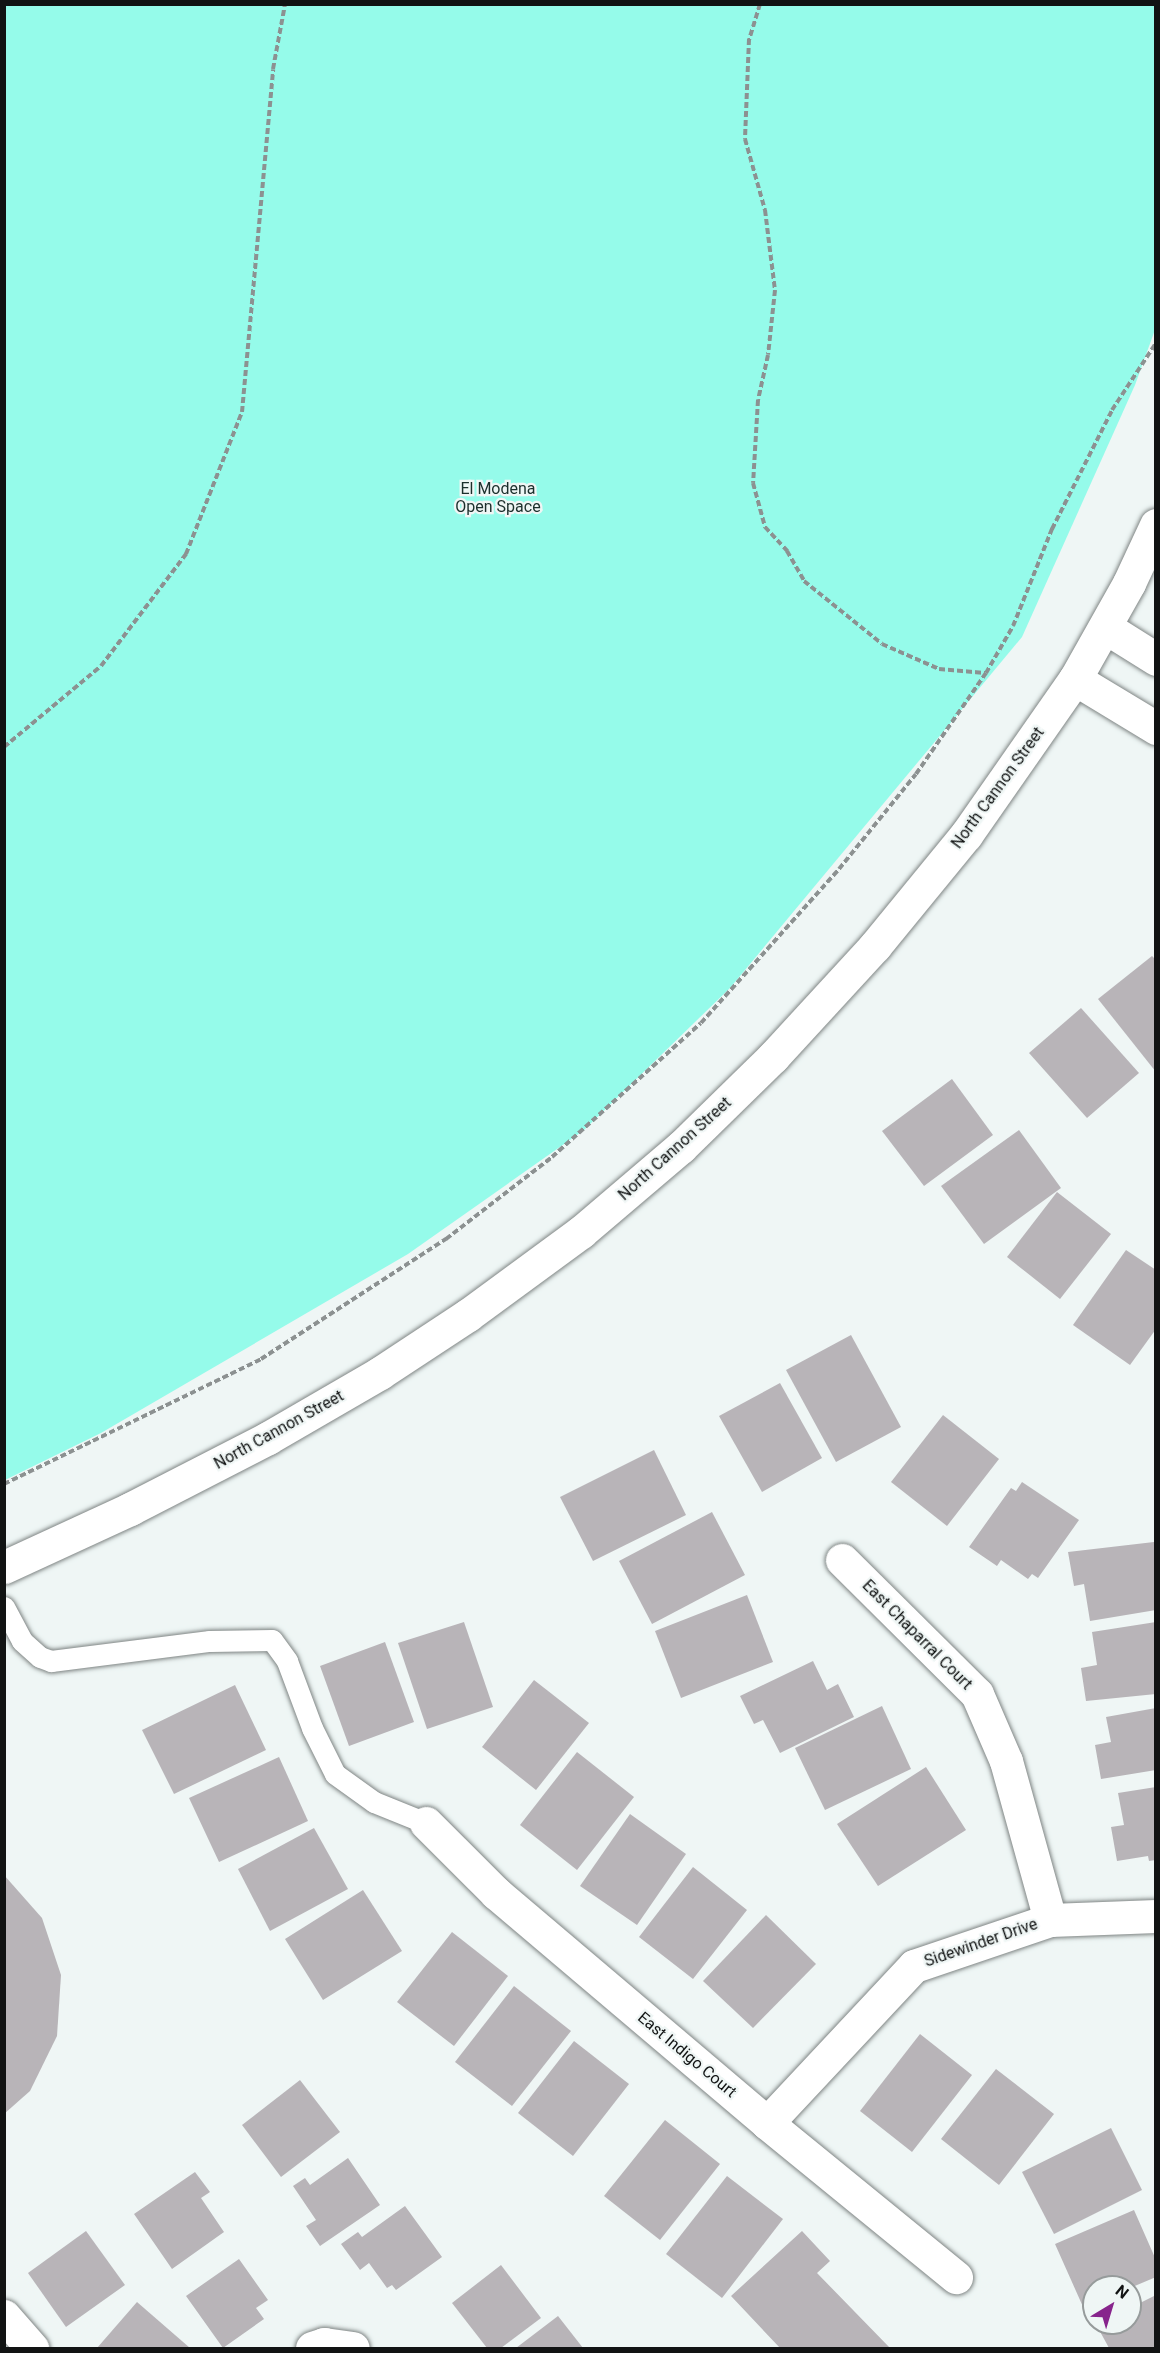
<!DOCTYPE html>
<style>
body{margin:0}
#map{position:relative;width:1160px;height:2353px;overflow:hidden;background:#eff6f5;font-family:Roboto,sans-serif}
div>[style]{position:absolute}
[style*='--x']{left:calc(var(--x)*1px);top:calc(var(--y)*1px);width:calc(var(--w)*1px);rotate:calc(var(--a)*1deg)}
.green>*{inset:0;background:#95fbea}
.building>*{inset:0;background:#b8b4b8}
.path>*{height:4px;margin-top:-2px;transform-origin:0;background:repeating-linear-gradient(90deg,#8c9191 0 6px,transparent 0 9px)}
.roads{filter:drop-shadow(0 0 2px #7f8584) drop-shadow(0 0 2px #7f8584)}
.service>*{height:21px;margin:-10.5px;padding:0 10.5px;transform-origin:10.5px;border-radius:10.5px;background:#fff}
.minor>*{height:33px;margin:-16.5px;padding:0 16.5px;transform-origin:16.5px;border-radius:16.5px;background:#fff}
.secondary>*{height:33px;margin:-16.5px;padding:0 16.5px;transform-origin:16.5px;border-radius:16.5px;background:#fff}
span{translate:-50% -50%;white-space:nowrap;text-align:center;line-height:1.15;-webkit-text-stroke:4.5px #eff6f5;paint-order:stroke}
.park-label{font-size:16px;color:#1b2f2c}
.street-label{font-size:16px;color:#111313}
.frame{position:absolute;inset:0;border:6px solid #111313;pointer-events:none}
.north{position:absolute;left:1082px;top:2275px;width:60px;height:60px;box-sizing:border-box;background:#eff6f5;border:2px solid #969b9b;border-radius:50%;rotate:38deg;font-size:16px;font-weight:700;line-height:24px;text-align:center;color:#111313}
.north::after{content:'';display:block;margin:auto;width:21px;height:27px;background:#87248c;clip-path:polygon(50% 0,100% 100%,50% 72%,0 100%)}
</style>
<div id="map">
<div class="green">
<div style="clip-path:polygon(5px 4px,1155px 5px,1156px 327px,1135px 385px,1022px 637px,730px 988px,584px 1130px,408px 1254px,101px 1433px,5px 1480px)"></div>
</div>
<div class="building">
<div style="clip-path:polygon(1152px 956px,1156px 960px,1156px 1072px,1098px 999px)"></div>
<div style="clip-path:polygon(1081px 1008px,1139px 1073px,1087px 1118px,1029px 1053px)"></div>
<div style="clip-path:polygon(952px 1079px,993px 1135px,924px 1186px,882px 1131px)"></div>
<div style="clip-path:polygon(1019px 1130px,1061px 1188px,984px 1244px,941px 1186px)"></div>
<div style="clip-path:polygon(1057px 1192px,1111px 1234px,1060px 1299px,1007px 1257px)"></div>
<div style="clip-path:polygon(1126px 1250px,1156px 1270px,1156px 1329px,1130px 1365px,1073px 1325px)"></div>
<div style="clip-path:polygon(851px 1335px,901px 1427px,836px 1462px,786px 1370px)"></div>
<div style="clip-path:polygon(780px 1383px,822px 1458px,762px 1492px,719px 1416px)"></div>
<div style="clip-path:polygon(943px 1415px,999px 1459px,947px 1526px,891px 1482px)"></div>
<div style="clip-path:polygon(654px 1450px,686px 1515px,593px 1561px,560px 1497px)"></div>
<div style="clip-path:polygon(1022px 1482px,1079px 1520px,1038px 1578px,1032px 1574px,1028px 1579px,1001px 1560px,997px 1566px,969px 1547px,1011px 1488px,1016px 1491px)"></div>
<div style="clip-path:polygon(712px 1512px,745px 1575px,652px 1624px,619px 1561px)"></div>
<div style="clip-path:polygon(1154px 1542px,1156px 1610px,1090px 1621px,1084px 1584px,1074px 1586px,1068px 1552px)"></div>
<div style="clip-path:polygon(747px 1595px,773px 1662px,681px 1698px,655px 1631px)"></div>
<div style="clip-path:polygon(464px 1622px,493px 1707px,427px 1729px,398px 1643px)"></div>
<div style="clip-path:polygon(1156px 1622px,1156px 1694px,1086px 1701px,1081px 1668px,1097px 1665px,1092px 1632px)"></div>
<div style="clip-path:polygon(385px 1642px,414px 1722px,349px 1746px,320px 1666px)"></div>
<div style="clip-path:polygon(813px 1661px,827px 1690px,838px 1684px,854px 1717px,780px 1753px,763px 1720px,754px 1724px,740px 1696px)"></div>
<div style="clip-path:polygon(534px 1680px,589px 1723px,536px 1790px,482px 1747px)"></div>
<div style="clip-path:polygon(235px 1685px,266px 1750px,174px 1794px,142px 1730px)"></div>
<div style="clip-path:polygon(882px 1706px,911px 1769px,825px 1810px,795px 1748px)"></div>
<div style="clip-path:polygon(1156px 1708px,1156px 1770px,1101px 1779px,1095px 1745px,1111px 1742px,1106px 1717px)"></div>
<div style="clip-path:polygon(577px 1752px,634px 1797px,577px 1870px,520px 1825px)"></div>
<div style="clip-path:polygon(279px 1757px,308px 1821px,219px 1862px,189px 1798px)"></div>
<div style="clip-path:polygon(926px 1767px,966px 1830px,878px 1886px,837px 1824px)"></div>
<div style="clip-path:polygon(1156px 1787px,1156px 1860px,1149px 1861px,1148px 1856px,1117px 1861px,1111px 1827px,1124px 1825px,1118px 1793px)"></div>
<div style="clip-path:polygon(630px 1814px,686px 1854px,637px 1925px,580px 1886px)"></div>
<div style="clip-path:polygon(314px 1828px,348px 1889px,270px 1931px,238px 1869px)"></div>
<div style="clip-path:polygon(693px 1867px,747px 1910px,693px 1979px,639px 1937px)"></div>
<div style="clip-path:polygon(4px 1875px,42px 1918px,61px 1975px,57px 2036px,30px 2091px,4px 2114px)"></div>
<div style="clip-path:polygon(363px 1890px,402px 1951px,323px 2000px,285px 1939px)"></div>
<div style="clip-path:polygon(766px 1915px,816px 1964px,753px 2028px,703px 1981px)"></div>
<div style="clip-path:polygon(452px 1932px,508px 1976px,454px 2046px,397px 2002px)"></div>
<div style="clip-path:polygon(514px 1986px,571px 2031px,512px 2106px,455px 2062px)"></div>
<div style="clip-path:polygon(920px 2034px,972px 2075px,912px 2152px,860px 2111px)"></div>
<div style="clip-path:polygon(574px 2041px,629px 2084px,573px 2156px,518px 2113px)"></div>
<div style="clip-path:polygon(996px 2069px,1054px 2114px,999px 2185px,941px 2139px)"></div>
<div style="clip-path:polygon(300px 2080px,340px 2132px,281px 2177px,242px 2125px)"></div>
<div style="clip-path:polygon(665px 2120px,720px 2164px,660px 2240px,604px 2196px)"></div>
<div style="clip-path:polygon(1111px 2128px,1142px 2190px,1054px 2234px,1022px 2172px)"></div>
<div style="clip-path:polygon(348px 2158px,380px 2205px,320px 2246px,306px 2226px,316px 2220px,293px 2186px,305px 2178px,310px 2185px)"></div>
<div style="clip-path:polygon(195px 2172px,210px 2192px,201px 2198px,224px 2232px,172px 2269px,134px 2214px)"></div>
<div style="clip-path:polygon(727px 2176px,783px 2219px,722px 2298px,666px 2254px)"></div>
<div style="clip-path:polygon(405px 2206px,442px 2257px,396px 2290px,392px 2285px,387px 2288px,369px 2263px,360px 2270px,341px 2244px,358px 2232px,362px 2237px)"></div>
<div style="clip-path:polygon(1134px 2210px,1156px 2260px,1156px 2277px,1130px 2288px,1094px 2287px,1094px 2304px,1084px 2309px,1055px 2244px)"></div>
<div style="clip-path:polygon(86px 2231px,125px 2285px,66px 2327px,28px 2273px)"></div>
<div style="clip-path:polygon(802px 2231px,830px 2261px,817px 2273px,890px 2348px,780px 2348px,731px 2296px)"></div>
<div style="clip-path:polygon(239px 2259px,268px 2300px,256px 2308px,264px 2319px,223px 2348px,186px 2296px)"></div>
<div style="clip-path:polygon(501px 2265px,541px 2318px,501px 2348px,487px 2348px,452px 2303px)"></div>
<div style="clip-path:polygon(1156px 2295px,1156px 2348px,1109px 2348px,1097px 2326px,1130px 2323px,1130px 2308px)"></div>
<div style="clip-path:polygon(137px 2302px,190px 2348px,97px 2348px)"></div>
<div style="clip-path:polygon(558px 2316px,583px 2348px,516px 2348px)"></div>
</div>
<div class="path">
<div style="--x:760;--y:4;--w:37;--a:107"></div>
<div style="--x:749;--y:39;--w:100;--a:92.3"></div>
<div style="--x:745;--y:139;--w:74;--a:74.3"></div>
<div style="--x:765;--y:210;--w:81;--a:82.9"></div>
<div style="--x:775;--y:290;--w:65;--a:96.1"></div>
<div style="--x:768;--y:355;--w:46;--a:102.5"></div>
<div style="--x:758;--y:400;--w:83;--a:93.4"></div>
<div style="--x:753;--y:483;--w:46;--a:74.7"></div>
<div style="--x:765;--y:527;--w:33;--a:47"></div>
<div style="--x:787;--y:551;--w:34;--a:60"></div>
<div style="--x:804;--y:581;--w:100;--a:38.9"></div>
<div style="--x:882;--y:644;--w:62;--a:23.7"></div>
<div style="--x:939;--y:669;--w:46;--a:5"></div>
<div style="--x:4;--y:747;--w:126;--a:-39.9"></div>
<div style="--x:101;--y:666;--w:141;--a:-52.8"></div>
<div style="--x:186;--y:554;--w:153;--a:-68.5"></div>
<div style="--x:242;--y:412;--w:344;--a:-84.8"></div>
<div style="--x:273;--y:69;--w:66;--a:-79.5"></div>
<div style="--x:4;--y:1484;--w:286;--a:-25.9"></div>
<div style="--x:261;--y:1359;--w:221;--a:-33"></div>
<div style="--x:446;--y:1239;--w:134;--a:-37.7"></div>
<div style="--x:552;--y:1157;--w:200;--a:-42"></div>
<div style="--x:701;--y:1023;--w:207;--a:-48.1"></div>
<div style="--x:839;--y:869;--w:122;--a:-51"></div>
<div style="--x:916;--y:774;--w:123;--a:-55.3"></div>
<div style="--x:986;--y:673;--w:54;--a:-60.1"></div>
<div style="--x:1013;--y:626;--w:105;--a:-68.1"></div>
<div style="--x:1052;--y:529;--w:133;--a:-63.2"></div>
<div style="--x:1112;--y:410;--w:80;--a:-56.7"></div>
</div>
<div class="roads">
<div class="service">
<div style="--x:4;--y:1607;--w:38;--a:62"></div>
<div style="--x:22;--y:1641;--w:24;--a:42"></div>
<div style="--x:40;--y:1657;--w:12;--a:20"></div>
<div style="--x:51;--y:1661;--w:160;--a:-7.2"></div>
<div style="--x:210;--y:1641;--w:62;--a:-0.9"></div>
<div style="--x:272;--y:1640;--w:26;--a:54"></div>
<div style="--x:287;--y:1661;--w:72;--a:69.5"></div>
<div style="--x:312;--y:1728;--w:51;--a:63.4"></div>
<div style="--x:335;--y:1774;--w:48;--a:35.7"></div>
<div style="--x:374;--y:1802;--w:56;--a:22"></div>
</div>
<div class="minor">
<div style="--x:1105;--y:627;--w:60;--a:32.1"></div>
<div style="--x:1075;--y:679;--w:95;--a:31.2"></div>
<div style="--x:842;--y:1560;--w:190;--a:44.8"></div>
<div style="--x:977;--y:1694;--w:73;--a:66.6"></div>
<div style="--x:1006;--y:1761;--w:165;--a:74.5"></div>
<div style="--x:426;--y:1823;--w:99;--a:45"></div>
<div style="--x:496;--y:1893;--w:355;--a:40.3"></div>
<div style="--x:767;--y:2123;--w:244;--a:39.2"></div>
<div style="--x:767;--y:2123;--w:215;--a:-46.9"></div>
<div style="--x:914;--y:1966;--w:144;--a:-18.7"></div>
<div style="--x:1050;--y:1920;--w:106;--a:-2.2"></div>
<div style="--x:4;--y:2316;--w:43;--a:48.8"></div>
<div style="--x:312;--y:2348;--w:13;--a:-18"></div>
<div style="--x:324;--y:2344;--w:29;--a:8"></div>
</div>
<div class="secondary">
<div style="--x:4;--y:1567;--w:139;--a:-24.7"></div>
<div style="--x:130;--y:1509;--w:155;--a:-27.2"></div>
<div style="--x:268;--y:1438;--w:129;--a:-30.1"></div>
<div style="--x:380;--y:1373;--w:105;--a:-33.4"></div>
<div style="--x:468;--y:1315;--w:140;--a:-36.3"></div>
<div style="--x:581;--y:1232;--w:131;--a:-40.4"></div>
<div style="--x:681;--y:1147;--w:129;--a:-44.4"></div>
<div style="--x:773;--y:1057;--w:151;--a:-47.4"></div>
<div style="--x:875;--y:946;--w:144;--a:-50.7"></div>
<div style="--x:966;--y:835;--w:190;--a:-55.1"></div>
<div style="--x:1075;--y:679;--w:110;--a:-60.6"></div>
<div style="--x:1129;--y:583;--w:64;--a:-65"></div>
</div>
</div>
<div class="park-label">
<span style="left:498px;top:498px">El Modena<br>Open Space</span>
</div>
<div class="street-label">
<span style="left:998px;top:788px;rotate:-54deg">North Cannon Street</span>
<span style="left:675px;top:1149px;rotate:-42deg">North Cannon Street</span>
<span style="left:279px;top:1430px;rotate:-29deg">North Cannon Street</span>
<span style="left:917px;top:1635px;rotate:45deg">East Chaparral Court</span>
<span style="left:981px;top:1943px;rotate:-19deg">Sidewinder Drive</span>
<span style="left:687px;top:2055px;rotate:40deg">East Indigo Court</span>
</div>
<div class="frame"></div>
<div class="north">N</div>
</div>
